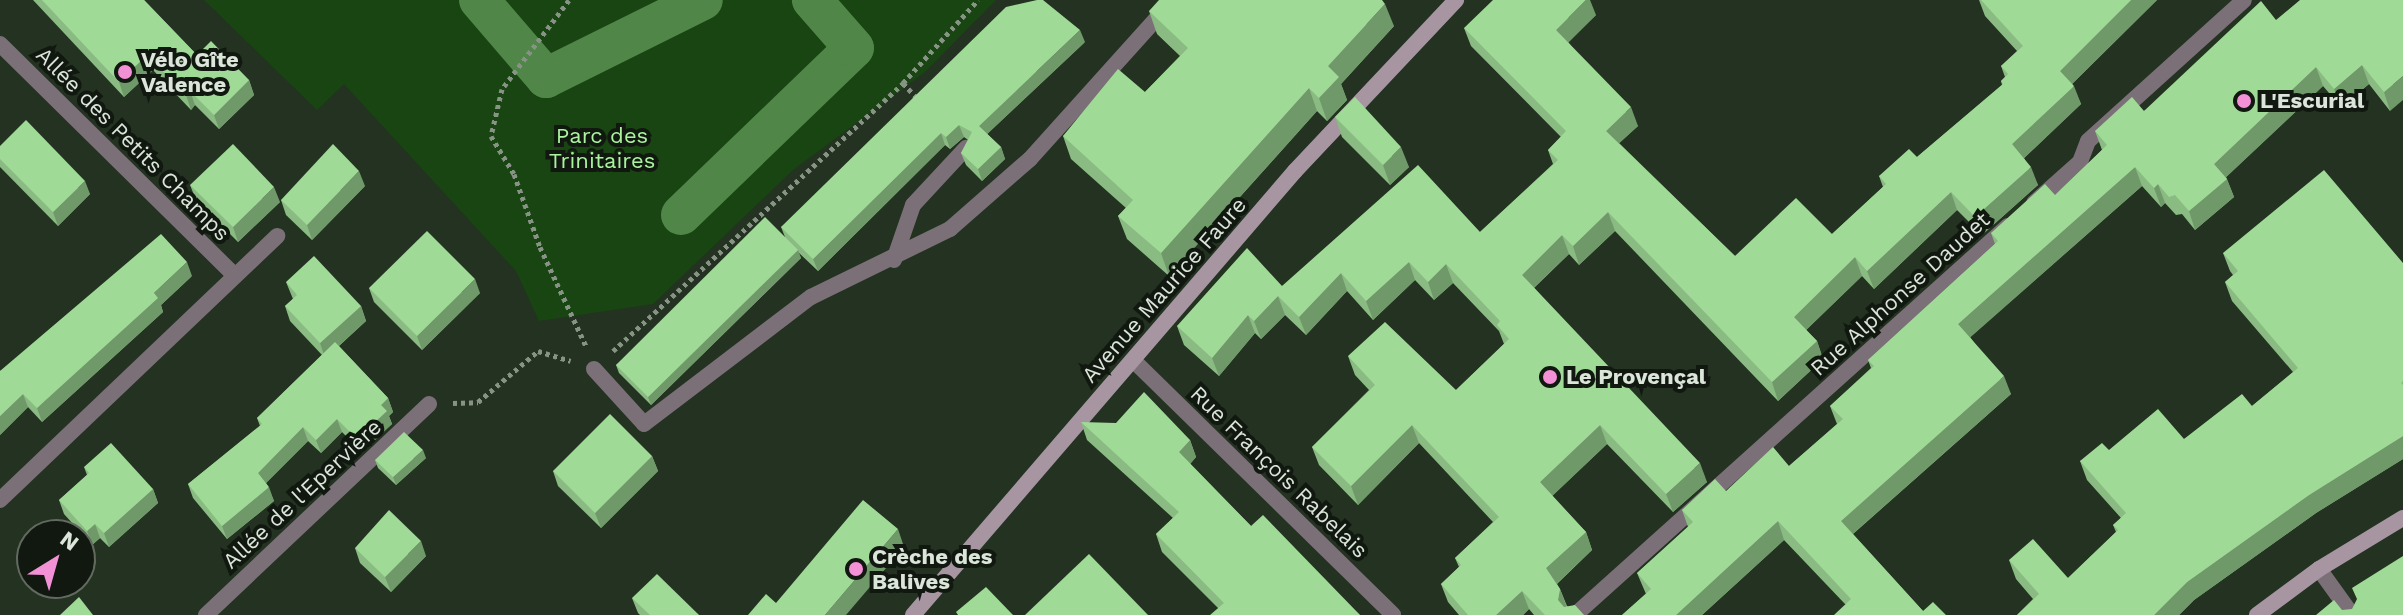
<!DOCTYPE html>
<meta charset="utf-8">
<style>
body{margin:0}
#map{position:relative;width:2403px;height:615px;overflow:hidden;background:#233221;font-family:"Work Sans",sans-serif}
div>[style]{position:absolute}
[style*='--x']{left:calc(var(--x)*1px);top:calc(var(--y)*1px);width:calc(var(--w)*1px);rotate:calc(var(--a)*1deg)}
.green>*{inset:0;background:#184511}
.canal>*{height:40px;margin:-20px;padding:0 20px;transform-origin:20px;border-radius:20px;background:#508648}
.path>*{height:5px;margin-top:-2.5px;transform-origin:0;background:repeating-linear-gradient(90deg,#879385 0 4px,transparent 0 8px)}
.lane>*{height:16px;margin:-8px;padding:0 8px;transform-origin:8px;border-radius:8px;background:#7b7077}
.street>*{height:16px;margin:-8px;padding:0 8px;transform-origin:8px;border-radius:8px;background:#7b7077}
.secondary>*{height:16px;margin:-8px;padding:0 8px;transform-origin:8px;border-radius:8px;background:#a796a1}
.wall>*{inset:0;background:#8abb82}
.shaded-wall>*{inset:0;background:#70996a}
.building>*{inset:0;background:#a0da97}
.dots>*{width:22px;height:22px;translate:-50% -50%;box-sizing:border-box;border:4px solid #111810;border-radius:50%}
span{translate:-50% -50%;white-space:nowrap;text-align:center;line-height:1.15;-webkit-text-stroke:8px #111810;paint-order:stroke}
.poi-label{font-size:22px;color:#dbe5d9;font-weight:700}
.left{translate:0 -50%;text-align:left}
.park-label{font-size:22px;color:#a9f49d}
.street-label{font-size:22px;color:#dbe5d9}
.north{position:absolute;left:16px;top:519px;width:80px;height:80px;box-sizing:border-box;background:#111810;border:2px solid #626a60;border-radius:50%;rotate:37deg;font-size:22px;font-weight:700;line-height:32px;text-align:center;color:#dbe5d9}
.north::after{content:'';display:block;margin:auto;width:28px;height:36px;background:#f391d6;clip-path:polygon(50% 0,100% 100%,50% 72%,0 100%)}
</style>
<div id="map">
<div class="green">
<div style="clip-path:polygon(204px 0,996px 0,925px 72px,793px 170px,653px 304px,539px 321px,516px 271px,344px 84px,317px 110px)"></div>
</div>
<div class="canal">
<div style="--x:479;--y:0;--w:103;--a:49.3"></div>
<div style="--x:546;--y:78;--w:175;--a:-26.4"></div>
<div style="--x:681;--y:215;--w:240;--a:-44"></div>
<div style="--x:854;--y:48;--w:64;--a:-131.2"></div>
</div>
<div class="path">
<div style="--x:569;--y:0;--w:111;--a:127"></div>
<div style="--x:502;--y:89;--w:48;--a:103.2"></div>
<div style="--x:491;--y:136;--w:44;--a:58.8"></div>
<div style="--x:514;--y:174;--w:77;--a:70.4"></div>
<div style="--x:540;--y:247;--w:109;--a:65.1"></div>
<div style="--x:903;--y:83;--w:22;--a:47"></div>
<div style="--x:613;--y:351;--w:395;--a:-42.7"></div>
<div style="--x:903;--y:83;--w:112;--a:-47.9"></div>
<div style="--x:453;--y:403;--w:25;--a:-2"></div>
<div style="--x:478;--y:402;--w:79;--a:-40.4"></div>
<div style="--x:538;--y:351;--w:34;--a:17"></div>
</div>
<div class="lane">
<div style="--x:894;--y:260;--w:58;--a:-70.9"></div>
<div style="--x:913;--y:205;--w:78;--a:-47.1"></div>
<div style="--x:594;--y:369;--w:74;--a:47.7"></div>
<div style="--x:644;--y:424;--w:210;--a:-37.3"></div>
<div style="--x:811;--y:297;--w:155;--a:-26.1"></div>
<div style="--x:950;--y:229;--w:106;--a:-41.2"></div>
<div style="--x:1030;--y:159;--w:214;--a:-48"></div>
</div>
<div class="street">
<div style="--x:0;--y:44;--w:330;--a:44.6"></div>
<div style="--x:2034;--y:203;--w:62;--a:-41.7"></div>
<div style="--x:2080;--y:162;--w:22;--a:-69"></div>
<div style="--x:2088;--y:141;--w:210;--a:-42.1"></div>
<div style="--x:1133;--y:360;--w:364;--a:44.4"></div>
<div style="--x:0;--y:500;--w:383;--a:-43.6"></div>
<div style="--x:2319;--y:569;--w:57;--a:54.3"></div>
<div style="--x:206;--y:615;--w:307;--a:-43.4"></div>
<div style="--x:1575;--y:615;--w:582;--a:-41.94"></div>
</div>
<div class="secondary">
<div style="--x:913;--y:615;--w:586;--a:-49.29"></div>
<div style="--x:1295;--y:171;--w:235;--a:-46.7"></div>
<div style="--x:2257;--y:615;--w:77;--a:-36.6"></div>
<div style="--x:2319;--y:569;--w:98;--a:-31.3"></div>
</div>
<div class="wall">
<div style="clip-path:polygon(33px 0,144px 0,197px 55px,249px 80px,254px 95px,219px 129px,195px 105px,191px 110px,153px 70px,124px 97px)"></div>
<div style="clip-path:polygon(1979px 0,2157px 0,2072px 84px,2081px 104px,2024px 158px,2038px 185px,1982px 235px,1957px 210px,1874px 289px,1862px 276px,1806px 330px,1817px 341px,1823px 359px,1778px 401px,1615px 231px,1579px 265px,1569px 254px,1534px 288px,1707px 482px,1673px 512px,1607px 444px,1552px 496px,1586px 532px,1592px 550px,1557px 584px,1560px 589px,1567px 606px,1584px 615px,1534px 615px,1529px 609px,1523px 615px,1459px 615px,1448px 602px,1441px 584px,1459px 567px,1455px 558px,1493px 522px,1419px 443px,1358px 505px,1319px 465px,1312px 447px,1369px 390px,1355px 375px,1348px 356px,1456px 390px,1504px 344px,1499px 331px,1453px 283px,1434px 300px,1415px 280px,1373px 320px,1347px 291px,1306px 335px,1285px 315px,1261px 339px,1255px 333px,1219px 376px,1184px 345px,1177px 326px,1282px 286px,1480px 232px,1553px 164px,1548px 150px,1561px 137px,1471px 46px,1464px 28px,1596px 15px,1568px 42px,1638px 126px,1619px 143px,1735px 256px,1832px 234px,1883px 187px,1879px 176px,1917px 157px,2002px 85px,2001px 81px,2005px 77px,2001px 66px,2017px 51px,1985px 16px)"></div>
<div style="clip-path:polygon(2403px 0,2390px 111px,2369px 84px,2341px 107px,2323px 86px,2226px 177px,2234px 197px,2195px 230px,2182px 214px,2176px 215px,2165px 203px,2161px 207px,2142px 186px,1970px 337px,2011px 394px,1853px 534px,1923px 611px,1946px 615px,1845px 604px,1784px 540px,1702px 615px,1622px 615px,1646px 594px,1637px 573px,1688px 527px,1682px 510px,1789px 466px,1837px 424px,1830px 406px,1871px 368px,1868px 360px,1995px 244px,1991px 233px,2055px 195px,2102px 150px,2095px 131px,2144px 111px,2276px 20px)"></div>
<div style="clip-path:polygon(1149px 11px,1394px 26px,1341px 84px,1347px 100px,1327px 121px,1317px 111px,1169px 276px,1127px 239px,1118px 216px,1126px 208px,1071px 159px,1063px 136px,1145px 92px,1180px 56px,1157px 34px)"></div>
<div style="clip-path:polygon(1085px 42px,987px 134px,1001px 147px,1005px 159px,982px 181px,966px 165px,961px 153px,968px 140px,964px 137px,950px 149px,945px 145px,818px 271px,798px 252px,801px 258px,651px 405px,619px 373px,616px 365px,785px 237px,781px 227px)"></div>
<div style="clip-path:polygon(1335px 117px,1409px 167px,1390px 185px,1342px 137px)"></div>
<div style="clip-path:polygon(0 146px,90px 194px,58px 226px,0 167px)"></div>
<div style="clip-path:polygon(190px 185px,280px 202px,238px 242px,196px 200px)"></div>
<div style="clip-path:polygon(365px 186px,312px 240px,286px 215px,281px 200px)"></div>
<div style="clip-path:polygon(2223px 253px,2403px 263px,2403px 459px,2316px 513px,2194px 600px,2179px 615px,2017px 615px,2033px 599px,2016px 579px,2009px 560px,2068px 578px,2116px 532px,2113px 525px,2121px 518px,2087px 480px,2080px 461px,2109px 450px,2184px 439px,2252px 406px,2293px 372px,2232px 301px,2225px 282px,2233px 275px,2230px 271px)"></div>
<div style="clip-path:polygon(192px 276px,161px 305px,163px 312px,42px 422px,28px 407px,0 435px,0 371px)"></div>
<div style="clip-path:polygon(286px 282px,361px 306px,366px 321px,339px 346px,388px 398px,393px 412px,389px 416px,392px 424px,362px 452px,342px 432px,321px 453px,308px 441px,266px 483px,274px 501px,227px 539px,193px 498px,188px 484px,260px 426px,257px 418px,322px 355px,290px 321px,285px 306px,293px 299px)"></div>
<div style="clip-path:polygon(369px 288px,480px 293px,422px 350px,374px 302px)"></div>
<div style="clip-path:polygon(1081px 422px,1190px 440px,1196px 457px,1190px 464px,1251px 526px,1360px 615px,1218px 608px,1162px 552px,1156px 534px,1173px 518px,1087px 440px)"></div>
<div style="clip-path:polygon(652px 456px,658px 471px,601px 528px,558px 486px,553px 471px)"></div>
<div style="clip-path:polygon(426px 458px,396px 485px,378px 468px,375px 460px)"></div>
<div style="clip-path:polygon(84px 467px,153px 489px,158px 503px,109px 547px,100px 538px,92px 545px,64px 514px,59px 500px,87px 475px)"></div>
<div style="clip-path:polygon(355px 548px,426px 556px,391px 592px,360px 563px)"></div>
<div style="clip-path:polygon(632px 598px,699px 615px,640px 615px,638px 613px)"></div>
</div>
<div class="shaded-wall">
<div style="clip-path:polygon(1586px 0,1590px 0,1596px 15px,1563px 48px,1556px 30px)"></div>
<div style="clip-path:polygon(2131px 0,2157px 0,2066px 90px,2060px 71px)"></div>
<div style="clip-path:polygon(1385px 4px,1394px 26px,1341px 84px,1347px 100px,1327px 121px,1319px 98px,1328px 66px)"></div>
<div style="clip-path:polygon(1080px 30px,1085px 42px,983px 138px,979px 126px)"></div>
<div style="clip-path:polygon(147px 55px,153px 70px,124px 97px,119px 82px)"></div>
<div style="clip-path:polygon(2362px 65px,2369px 84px,2341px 107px,2334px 89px)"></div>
<div style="clip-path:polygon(2316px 67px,2323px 86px,2221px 182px,2214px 164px)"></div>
<div style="clip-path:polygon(2403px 76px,2403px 100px,2390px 111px,2384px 92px)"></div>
<div style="clip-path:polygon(249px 80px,254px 95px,219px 129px,214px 115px)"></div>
<div style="clip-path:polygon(2074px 86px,2081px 104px,2019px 163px,2012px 144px)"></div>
<div style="clip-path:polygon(1309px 88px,1317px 111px,1169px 276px,1161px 253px)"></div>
<div style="clip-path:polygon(190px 91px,195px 105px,191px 110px,186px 95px)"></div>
<div style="clip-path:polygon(1631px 107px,1638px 126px,1613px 149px,1606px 131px)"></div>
<div style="clip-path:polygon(959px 125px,964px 137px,950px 149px,946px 137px)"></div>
<div style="clip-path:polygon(941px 133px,945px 145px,818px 271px,813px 259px)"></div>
<div style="clip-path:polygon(1001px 147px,1005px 159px,982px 181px,978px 169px)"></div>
<div style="clip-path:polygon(1401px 147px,1409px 167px,1390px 185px,1383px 165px)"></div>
<div style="clip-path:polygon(2031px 167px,2038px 185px,1982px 235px,1975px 217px)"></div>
<div style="clip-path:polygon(2135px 167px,2142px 186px,1965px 342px,1958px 324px)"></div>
<div style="clip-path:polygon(359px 171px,365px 186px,312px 240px,307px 225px)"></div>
<div style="clip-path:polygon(2227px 179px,2234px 197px,2195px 230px,2189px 211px)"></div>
<div style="clip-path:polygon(85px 181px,90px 194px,58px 226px,53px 212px)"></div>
<div style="clip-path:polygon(2158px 184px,2165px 203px,2161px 207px,2154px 188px)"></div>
<div style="clip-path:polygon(274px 187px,280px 202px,238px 242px,233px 227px)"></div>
<div style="clip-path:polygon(1951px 192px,1957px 210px,1874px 289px,1867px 271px)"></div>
<div style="clip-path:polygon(1608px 212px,1615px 231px,1579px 265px,1573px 246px)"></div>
<div style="clip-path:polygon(1562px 235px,1569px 254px,1528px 293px,1522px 275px)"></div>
<div style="clip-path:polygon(798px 250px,801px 258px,651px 405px,648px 397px)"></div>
<div style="clip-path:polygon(1855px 257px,1862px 276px,1800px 336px,1794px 317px)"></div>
<div style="clip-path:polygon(187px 262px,192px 276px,161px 305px,163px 312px,42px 422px,37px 408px,154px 293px)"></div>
<div style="clip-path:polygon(1409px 262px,1415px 280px,1373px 320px,1366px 301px)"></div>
<div style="clip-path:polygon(1446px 264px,1453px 283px,1434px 300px,1428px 282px)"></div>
<div style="clip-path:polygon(1341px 273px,1347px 291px,1306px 335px,1299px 317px)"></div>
<div style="clip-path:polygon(475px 279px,480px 293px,422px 350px,417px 336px)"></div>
<div style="clip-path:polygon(1278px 296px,1285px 315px,1261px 339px,1254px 321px)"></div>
<div style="clip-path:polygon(361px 306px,366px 321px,325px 358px,320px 343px)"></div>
<div style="clip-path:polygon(1248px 315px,1255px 333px,1219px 376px,1212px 358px)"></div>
<div style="clip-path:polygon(1817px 341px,1823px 359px,1778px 401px,1772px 382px)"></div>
<div style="clip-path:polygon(2004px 376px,2011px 394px,1847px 539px,1841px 521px)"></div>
<div style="clip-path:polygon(23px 394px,28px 407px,0 435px,0 416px)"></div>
<div style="clip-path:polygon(388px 398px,393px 412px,389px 416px,392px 424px,362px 452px,357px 439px,381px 405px)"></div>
<div style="clip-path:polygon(337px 419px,342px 432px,321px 453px,316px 440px)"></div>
<div style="clip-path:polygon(1412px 425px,1419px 443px,1358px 505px,1351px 486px)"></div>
<div style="clip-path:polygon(1600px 425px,1607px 444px,1547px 501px,1540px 482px)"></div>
<div style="clip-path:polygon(303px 427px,308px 441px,262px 487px,258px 473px)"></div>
<div style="clip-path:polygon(2403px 436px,2403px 459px,2316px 513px,2194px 600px,2179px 615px,2154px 615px,2187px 582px,2309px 495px)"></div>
<div style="clip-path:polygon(1190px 440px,1196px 457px,1185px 470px,1179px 452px)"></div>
<div style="clip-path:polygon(423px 450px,426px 458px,396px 485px,393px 477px)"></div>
<div style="clip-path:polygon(652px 456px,658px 471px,601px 528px,595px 513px)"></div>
<div style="clip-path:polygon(1700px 463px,1707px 482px,1673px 512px,1666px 494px)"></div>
<div style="clip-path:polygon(269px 487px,274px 501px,227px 539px,222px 526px)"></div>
<div style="clip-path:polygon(153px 489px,158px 503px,109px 547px,104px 533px)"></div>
<div style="clip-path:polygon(1778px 521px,1784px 540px,1702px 615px,1676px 615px)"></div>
<div style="clip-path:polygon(95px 524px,100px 538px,92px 545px,87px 531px)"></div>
<div style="clip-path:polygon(898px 529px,904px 547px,846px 615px,825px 615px)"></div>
<div style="clip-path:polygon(1586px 532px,1592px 550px,1553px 587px,1546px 568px)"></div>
<div style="clip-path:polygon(421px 541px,426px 556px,391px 592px,385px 577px)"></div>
<div style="clip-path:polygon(1560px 589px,1567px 608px,1565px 615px,1558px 600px)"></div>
<div style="clip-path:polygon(1522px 591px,1529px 609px,1523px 615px,1496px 615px)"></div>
</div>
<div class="building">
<div style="clip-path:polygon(42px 0,144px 0,197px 55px,211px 41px,249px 80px,214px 115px,190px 91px,186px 95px,147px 55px,119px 82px)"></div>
<div style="clip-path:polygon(1037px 0,1043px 0,1080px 30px,979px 126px,1001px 147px,978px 169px,961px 153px,972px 132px,959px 125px,946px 137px,941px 133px,813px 259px,781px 227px,1006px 7px)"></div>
<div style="clip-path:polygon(1159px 0,1382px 0,1385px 4px,1328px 66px,1339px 77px,1319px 98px,1309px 88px,1161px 253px,1118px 216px,1133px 200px,1063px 136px,1118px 69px,1145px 92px,1188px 48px,1149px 11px)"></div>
<div style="clip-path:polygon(1493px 0,1586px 0,1556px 30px,1631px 107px,1606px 131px,1735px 256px,1796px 198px,1832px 234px,1886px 184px,1879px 176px,1909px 149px,1917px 157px,2003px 84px,2001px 81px,2008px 74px,2001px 66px,2023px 46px,1981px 0,2131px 0,2060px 71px,2074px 86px,2012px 144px,2031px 167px,1975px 217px,1951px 192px,1867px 271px,1855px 257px,1794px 317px,1817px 341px,1772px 382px,1608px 212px,1573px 246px,1562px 235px,1522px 275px,1700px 463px,1666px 494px,1600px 425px,1540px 482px,1586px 532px,1546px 568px,1560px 589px,1558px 600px,1564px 607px,1575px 605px,1584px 615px,1545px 615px,1522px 591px,1496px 615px,1468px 615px,1441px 584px,1461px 565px,1455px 558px,1499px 517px,1412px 425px,1351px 486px,1312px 447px,1375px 385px,1348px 356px,1385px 322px,1456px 390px,1509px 339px,1497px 325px,1500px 321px,1446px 264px,1428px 282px,1409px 262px,1366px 301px,1341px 273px,1299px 317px,1278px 296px,1254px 321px,1248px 315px,1212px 358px,1177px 326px,1247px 248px,1282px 286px,1418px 165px,1480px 232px,1558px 160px,1548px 150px,1566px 131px,1464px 28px)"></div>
<div style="clip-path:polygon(2300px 0,2403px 0,2403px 76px,2384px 92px,2362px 65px,2334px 89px,2316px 67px,2214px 164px,2227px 179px,2189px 211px,2175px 195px,2169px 197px,2158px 184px,2154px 188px,2135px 167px,1958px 324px,2004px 376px,1841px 521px,1923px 611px,1933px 602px,1946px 615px,1834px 615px,1851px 599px,1778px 521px,1676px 615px,1622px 615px,1651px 589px,1637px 573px,1693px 522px,1682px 510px,1715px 479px,1726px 491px,1773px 447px,1789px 466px,1843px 419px,1830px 406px,1874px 366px,1868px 360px,1998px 241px,1991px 233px,2045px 184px,2055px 195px,2107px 145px,2095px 131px,2132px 97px,2144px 111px,2261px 1px,2276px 20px)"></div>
<div style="clip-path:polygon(1355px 97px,1401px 147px,1383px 165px,1335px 117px)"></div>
<div style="clip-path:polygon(26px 120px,85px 181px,53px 212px,0 159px,0 146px)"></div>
<div style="clip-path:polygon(233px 144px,274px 187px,233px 227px,190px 185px)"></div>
<div style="clip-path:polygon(333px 144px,359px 171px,307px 225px,281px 200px)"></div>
<div style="clip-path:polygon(2324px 170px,2403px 263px,2403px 381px,2401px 383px,2403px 385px,2403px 436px,2309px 495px,2187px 582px,2154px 615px,2017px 615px,2039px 594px,2009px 560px,2033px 539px,2068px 578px,2118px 530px,2113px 525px,2126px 513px,2080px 461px,2102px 443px,2109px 450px,2158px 409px,2184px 439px,2242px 394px,2252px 406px,2298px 368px,2225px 282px,2238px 271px,2223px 253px)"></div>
<div style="clip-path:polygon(765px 217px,798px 250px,648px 397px,616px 365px)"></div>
<div style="clip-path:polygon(427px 231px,475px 279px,417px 336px,369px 288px)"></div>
<div style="clip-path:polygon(161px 234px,187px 262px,154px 293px,158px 298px,37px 408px,23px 394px,0 416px,0 371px)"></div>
<div style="clip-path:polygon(314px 256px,361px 306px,320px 343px,285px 306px,297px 295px,286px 282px)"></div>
<div style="clip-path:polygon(335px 342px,388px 398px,381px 405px,387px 411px,357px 439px,337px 419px,316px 440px,303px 427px,258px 473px,269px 487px,222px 526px,188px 484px,262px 424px,257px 418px)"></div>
<div style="clip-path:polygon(1144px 392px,1190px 440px,1179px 452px,1251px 526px,1263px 515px,1360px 615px,1210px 615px,1224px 603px,1156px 534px,1179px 512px,1081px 422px,1116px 423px)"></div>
<div style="clip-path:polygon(610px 414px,652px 456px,595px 513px,553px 471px)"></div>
<div style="clip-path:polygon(404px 432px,423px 450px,393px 477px,375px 460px)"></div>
<div style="clip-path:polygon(111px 443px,153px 489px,104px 533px,95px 524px,87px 531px,59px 500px,89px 473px,84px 467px)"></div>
<div style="clip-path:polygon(863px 500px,898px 529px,825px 615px,748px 615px,766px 594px,776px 603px)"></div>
<div style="clip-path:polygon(389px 510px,421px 541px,385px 577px,355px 548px)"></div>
<div style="clip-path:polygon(1089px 554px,1148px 615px,1025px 615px)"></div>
<div style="clip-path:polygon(2403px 556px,2403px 615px,2316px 615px,2334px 600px,2342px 610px,2352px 609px,2357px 599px,2352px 588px)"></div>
<div style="clip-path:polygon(657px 574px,699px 615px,650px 615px,632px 598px)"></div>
<div style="clip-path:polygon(986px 587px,1013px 615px,958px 615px,956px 612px)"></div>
<div style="clip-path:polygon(79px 597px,93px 615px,60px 615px)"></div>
</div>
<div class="dots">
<div style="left:125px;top:72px;background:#f391d6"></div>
<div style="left:2244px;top:101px;background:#f391d6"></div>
<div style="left:1550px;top:377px;background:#f391d6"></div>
<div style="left:856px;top:569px;background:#f391d6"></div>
</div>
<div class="poi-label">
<span class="left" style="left:141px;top:72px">Vélo Gîte<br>Valence</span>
<span class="left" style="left:2260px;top:101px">L'Escurial</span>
<span class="left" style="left:1566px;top:377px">Le Provençal</span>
<span class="left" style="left:872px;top:569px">Crèche des<br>Balives</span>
</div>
<div class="park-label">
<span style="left:602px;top:148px">Parc des<br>Trinitaires</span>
</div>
<div class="street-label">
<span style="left:133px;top:144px;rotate:45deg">Allée des Petits Champs</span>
<span style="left:1164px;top:290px;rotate:-49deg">Avenue Maurice Faure</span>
<span style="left:1900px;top:294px;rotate:-42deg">Rue Alphonse Daudet</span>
<span style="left:1279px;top:472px;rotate:44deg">Rue François Rabelais</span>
<span style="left:302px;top:494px;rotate:-43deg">Allée de l'Epervière</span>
</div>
<div class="north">N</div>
</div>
